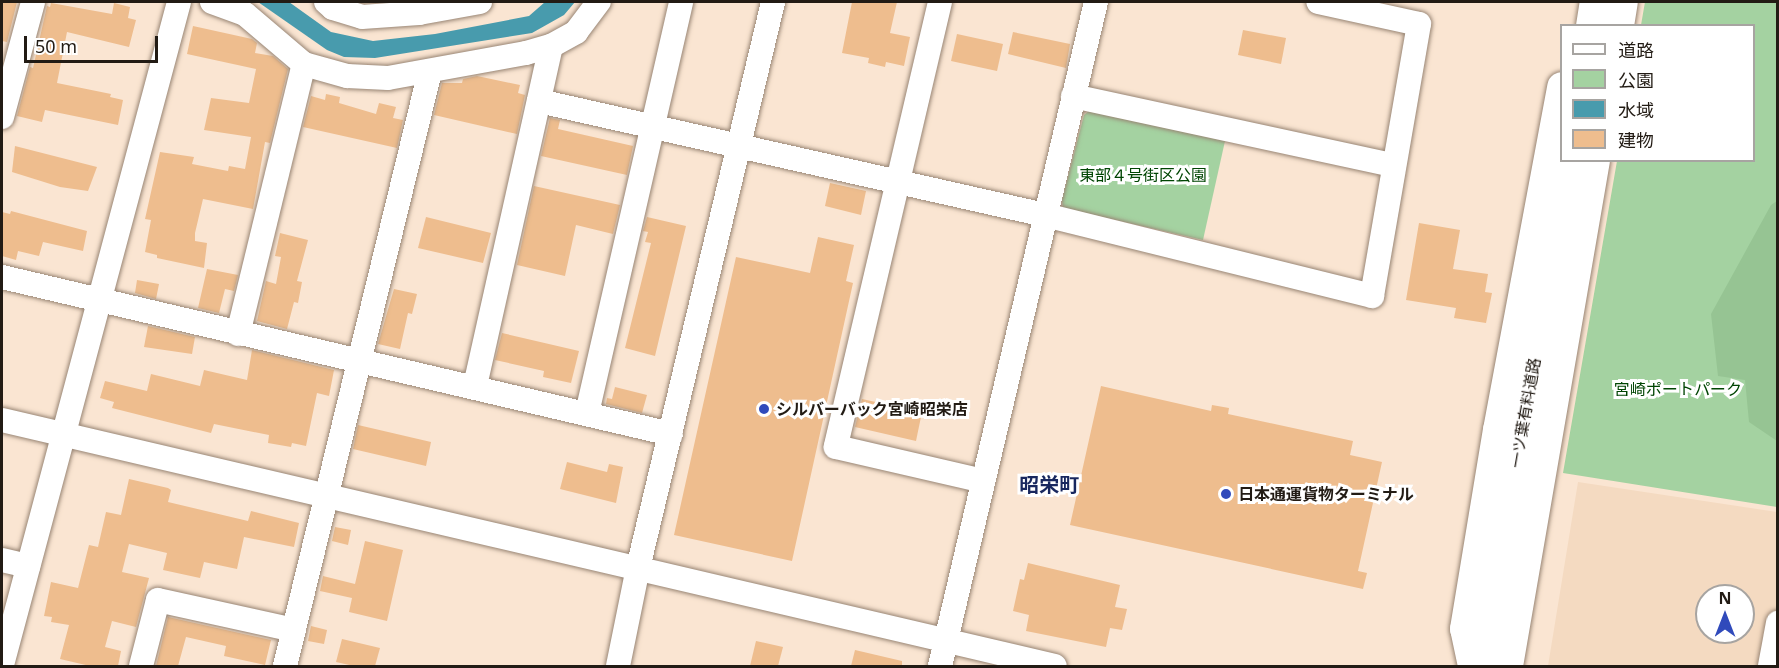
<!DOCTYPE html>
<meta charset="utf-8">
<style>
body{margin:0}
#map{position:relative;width:1779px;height:668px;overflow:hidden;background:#fae5d2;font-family:"Noto Sans","Noto Sans JP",sans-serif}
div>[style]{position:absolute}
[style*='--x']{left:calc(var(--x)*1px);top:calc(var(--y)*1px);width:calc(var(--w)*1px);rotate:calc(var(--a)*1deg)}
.built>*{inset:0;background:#f4dac1}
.green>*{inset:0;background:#a4d2a1}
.forest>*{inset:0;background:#96c493}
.water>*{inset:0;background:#489bad}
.building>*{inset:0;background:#eebd8e}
.roads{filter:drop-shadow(0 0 2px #988574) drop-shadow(0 0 2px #988574)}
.minor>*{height:24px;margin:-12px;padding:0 12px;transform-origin:12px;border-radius:12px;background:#fff}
.major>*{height:30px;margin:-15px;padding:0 15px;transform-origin:15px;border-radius:15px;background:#fff}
.dots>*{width:16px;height:16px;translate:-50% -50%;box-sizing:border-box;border:3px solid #fff;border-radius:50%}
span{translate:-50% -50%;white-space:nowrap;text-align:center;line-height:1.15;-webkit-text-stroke:6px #fff;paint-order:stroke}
.park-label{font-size:16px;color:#004503}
.poi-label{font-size:16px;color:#221b14;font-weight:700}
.left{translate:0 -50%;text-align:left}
.street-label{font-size:16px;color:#221b14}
.quarter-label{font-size:20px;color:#18275e;font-weight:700}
.frame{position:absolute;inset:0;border:3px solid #221b14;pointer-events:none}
.legend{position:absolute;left:1560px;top:24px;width:195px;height:138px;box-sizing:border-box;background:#fff;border:2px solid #a7a4a1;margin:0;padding:8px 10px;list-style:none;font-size:18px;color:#221b14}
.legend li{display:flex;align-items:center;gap:12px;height:30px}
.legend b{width:30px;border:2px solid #a7a4a1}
.north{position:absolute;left:1695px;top:584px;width:60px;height:60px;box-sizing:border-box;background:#fff;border:2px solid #a7a4a1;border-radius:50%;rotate:0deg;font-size:16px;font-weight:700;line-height:24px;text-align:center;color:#221b14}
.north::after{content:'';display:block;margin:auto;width:21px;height:27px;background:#304abb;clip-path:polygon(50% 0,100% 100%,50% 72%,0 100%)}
.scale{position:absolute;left:24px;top:36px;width:134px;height:27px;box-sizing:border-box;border:3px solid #221b14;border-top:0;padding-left:8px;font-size:18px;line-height:21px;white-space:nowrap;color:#221b14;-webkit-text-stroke:4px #fff;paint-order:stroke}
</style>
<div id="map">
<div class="built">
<div style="clip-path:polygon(evenodd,1578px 482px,1777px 512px,1777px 666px,1548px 666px,1578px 482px,1707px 596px,1743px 596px,1743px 632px,1707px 632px,1707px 596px)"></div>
</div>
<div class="green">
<div style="clip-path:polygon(1645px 2px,1777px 2px,1777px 507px,1563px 473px,1617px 161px,1754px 160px,1754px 26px,1641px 25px)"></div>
<div style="clip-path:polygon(1089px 111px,1225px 141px,1203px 240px,1063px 208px,1062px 200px,1084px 115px)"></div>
</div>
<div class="forest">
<div style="clip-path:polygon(1777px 201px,1777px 441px,1749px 422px,1745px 380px,1718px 376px,1711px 314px,1771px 205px)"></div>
</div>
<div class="water">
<div style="clip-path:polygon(258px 2px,289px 2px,331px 32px,373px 41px,435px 34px,529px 16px,545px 2px,575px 2px,564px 15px,532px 33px,375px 58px,344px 57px,327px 50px)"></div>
</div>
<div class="building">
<div style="clip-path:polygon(2px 2px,17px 2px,7px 42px,2px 41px)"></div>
<div style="clip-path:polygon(852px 2px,897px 2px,890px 33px,910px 37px,904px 66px,886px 62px,885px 67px,868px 63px,869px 58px,842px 53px)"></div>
<div style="clip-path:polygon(51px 3px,112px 14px,114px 3px,130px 7px,128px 18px,136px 20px,129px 47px,67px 32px,57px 83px,111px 94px,110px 97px,123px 100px,118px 125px,45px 110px,42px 122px,17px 116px,30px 67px,33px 68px,47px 6px,50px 7px)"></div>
<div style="clip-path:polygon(193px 26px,252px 39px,257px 43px,255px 53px,273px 56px,288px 69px,270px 143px,265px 142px,253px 209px,203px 199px,195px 233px,195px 241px,207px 243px,204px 268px,157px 258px,157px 255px,145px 252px,151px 220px,145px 219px,160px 152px,194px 157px,192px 164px,228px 171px,229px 166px,245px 169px,251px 137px,204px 130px,211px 98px,249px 103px,256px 69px,187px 54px)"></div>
<div style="clip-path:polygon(1243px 30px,1286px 38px,1281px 64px,1238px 55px)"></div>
<div style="clip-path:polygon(1013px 32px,1070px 44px,1066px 68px,1008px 54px)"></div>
<div style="clip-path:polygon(957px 34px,1003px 44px,997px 71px,951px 61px)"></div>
<div style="clip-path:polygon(477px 76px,520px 85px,518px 93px,525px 95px,517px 134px,434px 115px,442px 83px,462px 83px,463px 79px)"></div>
<div style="clip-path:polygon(326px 94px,340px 97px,339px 103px,376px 114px,379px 103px,396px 107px,393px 118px,403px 120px,397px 148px,303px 127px,311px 96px,325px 100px)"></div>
<div style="clip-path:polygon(550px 118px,560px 120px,558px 129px,633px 146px,627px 175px,541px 156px)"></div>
<div style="clip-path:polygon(15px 146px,97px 167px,88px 191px,60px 187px,12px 172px)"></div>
<div style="clip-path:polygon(830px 183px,866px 191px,861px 215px,825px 206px)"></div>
<div style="clip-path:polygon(534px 186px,620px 205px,613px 234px,576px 225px,565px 276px,517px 265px)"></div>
<div style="clip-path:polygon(11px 211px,87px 231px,83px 251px,43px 242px,39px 256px,18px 251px,16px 260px,2px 256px,2px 212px,10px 214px)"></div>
<div style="clip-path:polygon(426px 217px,491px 233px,483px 263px,418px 248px)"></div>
<div style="clip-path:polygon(647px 217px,686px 226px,655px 356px,625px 348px,651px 243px,645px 242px,648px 232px,643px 231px)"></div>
<div style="clip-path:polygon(1419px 223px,1460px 230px,1453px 269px,1488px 274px,1485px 292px,1492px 293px,1486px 323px,1454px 318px,1456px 308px,1406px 300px)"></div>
<div style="clip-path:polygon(280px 233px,308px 240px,297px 281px,302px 282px,298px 303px,294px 302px,287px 329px,257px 321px,266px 281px,276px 284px,281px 257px,275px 256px)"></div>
<div style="clip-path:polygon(818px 237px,854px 245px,846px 281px,853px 283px,792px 561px,674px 535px,736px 257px,810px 273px)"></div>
<div style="clip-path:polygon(207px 269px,238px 275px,234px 291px,225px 289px,219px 313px,198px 308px)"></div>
<div style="clip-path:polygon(137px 280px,159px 284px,156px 299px,135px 293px)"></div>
<div style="clip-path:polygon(394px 289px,417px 294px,412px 314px,408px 313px,400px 349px,378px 344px)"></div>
<div style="clip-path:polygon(148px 326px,195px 337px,192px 354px,144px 347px)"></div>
<div style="clip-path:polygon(502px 333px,579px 351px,571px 383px,543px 377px,544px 371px,495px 360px)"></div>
<div style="clip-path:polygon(252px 350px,334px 370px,329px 396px,317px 393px,306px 446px,292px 443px,291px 447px,268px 443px,269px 435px,214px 424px,211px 433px,112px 408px,114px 402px,100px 398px,105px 381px,147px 391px,151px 374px,200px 386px,204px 370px,247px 380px)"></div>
<div style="clip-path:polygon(1101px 386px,1211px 411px,1212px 405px,1229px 408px,1228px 414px,1353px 441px,1350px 455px,1382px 462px,1358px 571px,1367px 573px,1363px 589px,1070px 525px)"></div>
<div style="clip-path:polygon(615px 387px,647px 395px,642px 413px,606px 404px,607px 398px,612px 399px)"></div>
<div style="clip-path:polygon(862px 399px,922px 412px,916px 441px,855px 427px)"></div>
<div style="clip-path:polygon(358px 425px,431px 442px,426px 466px,353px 449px)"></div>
<div style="clip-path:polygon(567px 462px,607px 472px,609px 464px,623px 467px,616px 503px,560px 489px)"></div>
<div style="clip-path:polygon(129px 479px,168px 488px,171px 490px,168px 502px,248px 521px,251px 511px,299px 523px,294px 547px,244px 537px,237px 569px,204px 562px,200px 578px,163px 570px,167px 553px,129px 544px,122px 572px,149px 578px,136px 627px,112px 621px,105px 647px,121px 651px,118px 666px,90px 666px,60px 659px,69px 625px,51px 622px,52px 617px,44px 616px,51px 582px,78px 588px,89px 545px,98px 547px,106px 512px,121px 515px)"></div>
<div style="clip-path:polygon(335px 527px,351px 530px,348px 545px,332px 541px)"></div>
<div style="clip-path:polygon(365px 541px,403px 550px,387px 621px,349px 612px,352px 598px,320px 591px,323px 576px,355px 584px)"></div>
<div style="clip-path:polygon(1028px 563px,1120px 585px,1115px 607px,1127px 609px,1122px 630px,1110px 628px,1106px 647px,1026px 631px,1029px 615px,1013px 611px,1020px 579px,1024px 580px)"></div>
<div style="clip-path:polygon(168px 617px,271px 640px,265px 665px,224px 656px,226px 646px,186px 637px,178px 666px,156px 666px)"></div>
<div style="clip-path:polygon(311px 626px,327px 630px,324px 644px,308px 641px)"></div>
<div style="clip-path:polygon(342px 639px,380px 648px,375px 666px,354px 666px,336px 662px)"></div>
<div style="clip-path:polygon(756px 641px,783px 647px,778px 666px,750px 666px)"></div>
<div style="clip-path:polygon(855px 650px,902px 661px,902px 666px,851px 666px)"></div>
</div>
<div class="roads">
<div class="minor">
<div style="--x:212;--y:2;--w:35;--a:20"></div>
<div style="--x:245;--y:14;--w:77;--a:40.3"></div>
<div style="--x:304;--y:64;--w:45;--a:15.6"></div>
<div style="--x:347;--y:76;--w:41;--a:2.8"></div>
<div style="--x:388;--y:78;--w:140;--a:-10.3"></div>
<div style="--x:526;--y:53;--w:26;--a:-16"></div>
<div style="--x:551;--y:46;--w:29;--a:-29"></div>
<div style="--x:576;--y:32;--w:38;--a:-53"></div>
<div style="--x:326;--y:2;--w:9;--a:41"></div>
<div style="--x:333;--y:8;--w:30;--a:17"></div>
<div style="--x:362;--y:17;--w:57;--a:-4"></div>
<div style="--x:419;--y:13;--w:62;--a:-10.2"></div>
<div style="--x:940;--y:2;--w:457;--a:103.2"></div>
<div style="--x:836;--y:447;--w:151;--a:13"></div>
<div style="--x:1073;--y:96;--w:327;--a:12.2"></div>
<div style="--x:539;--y:101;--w:519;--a:12.7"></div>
<div style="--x:1045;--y:215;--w:337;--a:13.9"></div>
<div style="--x:1372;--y:296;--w:276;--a:-80.2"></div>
<div style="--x:1419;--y:24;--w:103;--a:-167.7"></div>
<div style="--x:2;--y:117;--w:119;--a:-74.9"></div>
<div style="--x:2;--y:277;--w:687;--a:13.21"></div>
<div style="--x:238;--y:334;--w:278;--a:-76.3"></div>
<div style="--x:475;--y:386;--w:348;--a:-77.4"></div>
<div style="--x:587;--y:413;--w:422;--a:-77.1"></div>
<div style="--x:2;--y:420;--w:1081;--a:13.15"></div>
<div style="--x:2;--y:560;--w:27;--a:13"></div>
<div style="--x:2;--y:665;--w:686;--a:-75.05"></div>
<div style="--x:141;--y:666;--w:68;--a:-75.6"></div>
<div style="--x:158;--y:600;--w:139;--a:12.4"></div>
<div style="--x:285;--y:666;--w:612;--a:-76.3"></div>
<div style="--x:618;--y:666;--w:100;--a:-78.5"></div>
<div style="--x:638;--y:568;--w:582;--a:-76.58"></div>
<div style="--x:940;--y:666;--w:682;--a:-76.78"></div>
<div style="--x:1770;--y:666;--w:44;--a:-79.5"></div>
</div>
<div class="major">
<div style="--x:1591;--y:26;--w:24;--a:-81"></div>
<div style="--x:1619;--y:26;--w:24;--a:-81"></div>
<div style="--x:1473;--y:666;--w:38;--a:-102"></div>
<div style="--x:1465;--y:629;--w:202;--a:-80.6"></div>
<div style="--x:1498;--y:430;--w:349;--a:-79.4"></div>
<div style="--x:1481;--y:666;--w:514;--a:-80.13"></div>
<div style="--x:1508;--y:666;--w:513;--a:-80.24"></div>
</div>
</div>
<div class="dots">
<div style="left:764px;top:409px;background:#304abb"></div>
<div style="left:1226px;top:494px;background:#304abb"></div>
</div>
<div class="park-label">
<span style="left:1143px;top:175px">東部４号街区公園</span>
<span style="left:1678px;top:389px">宮崎ポートパーク</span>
</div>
<div class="poi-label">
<span class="left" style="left:776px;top:409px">シルバーバック宮崎昭栄店</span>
<span class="left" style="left:1238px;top:494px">日本通運貨物ターミナル</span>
</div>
<div class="street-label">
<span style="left:1525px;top:413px;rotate:-80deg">一ツ葉有料道路</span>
</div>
<div class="quarter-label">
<span style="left:1049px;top:484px">昭栄町</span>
</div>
<div class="frame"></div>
<ul class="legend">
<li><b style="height:8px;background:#fff"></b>道路</li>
<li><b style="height:16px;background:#a4d2a1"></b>公園</li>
<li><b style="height:16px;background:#489bad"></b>水域</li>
<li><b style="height:16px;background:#eebd8e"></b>建物</li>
</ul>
<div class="north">N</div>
<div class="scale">50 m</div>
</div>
